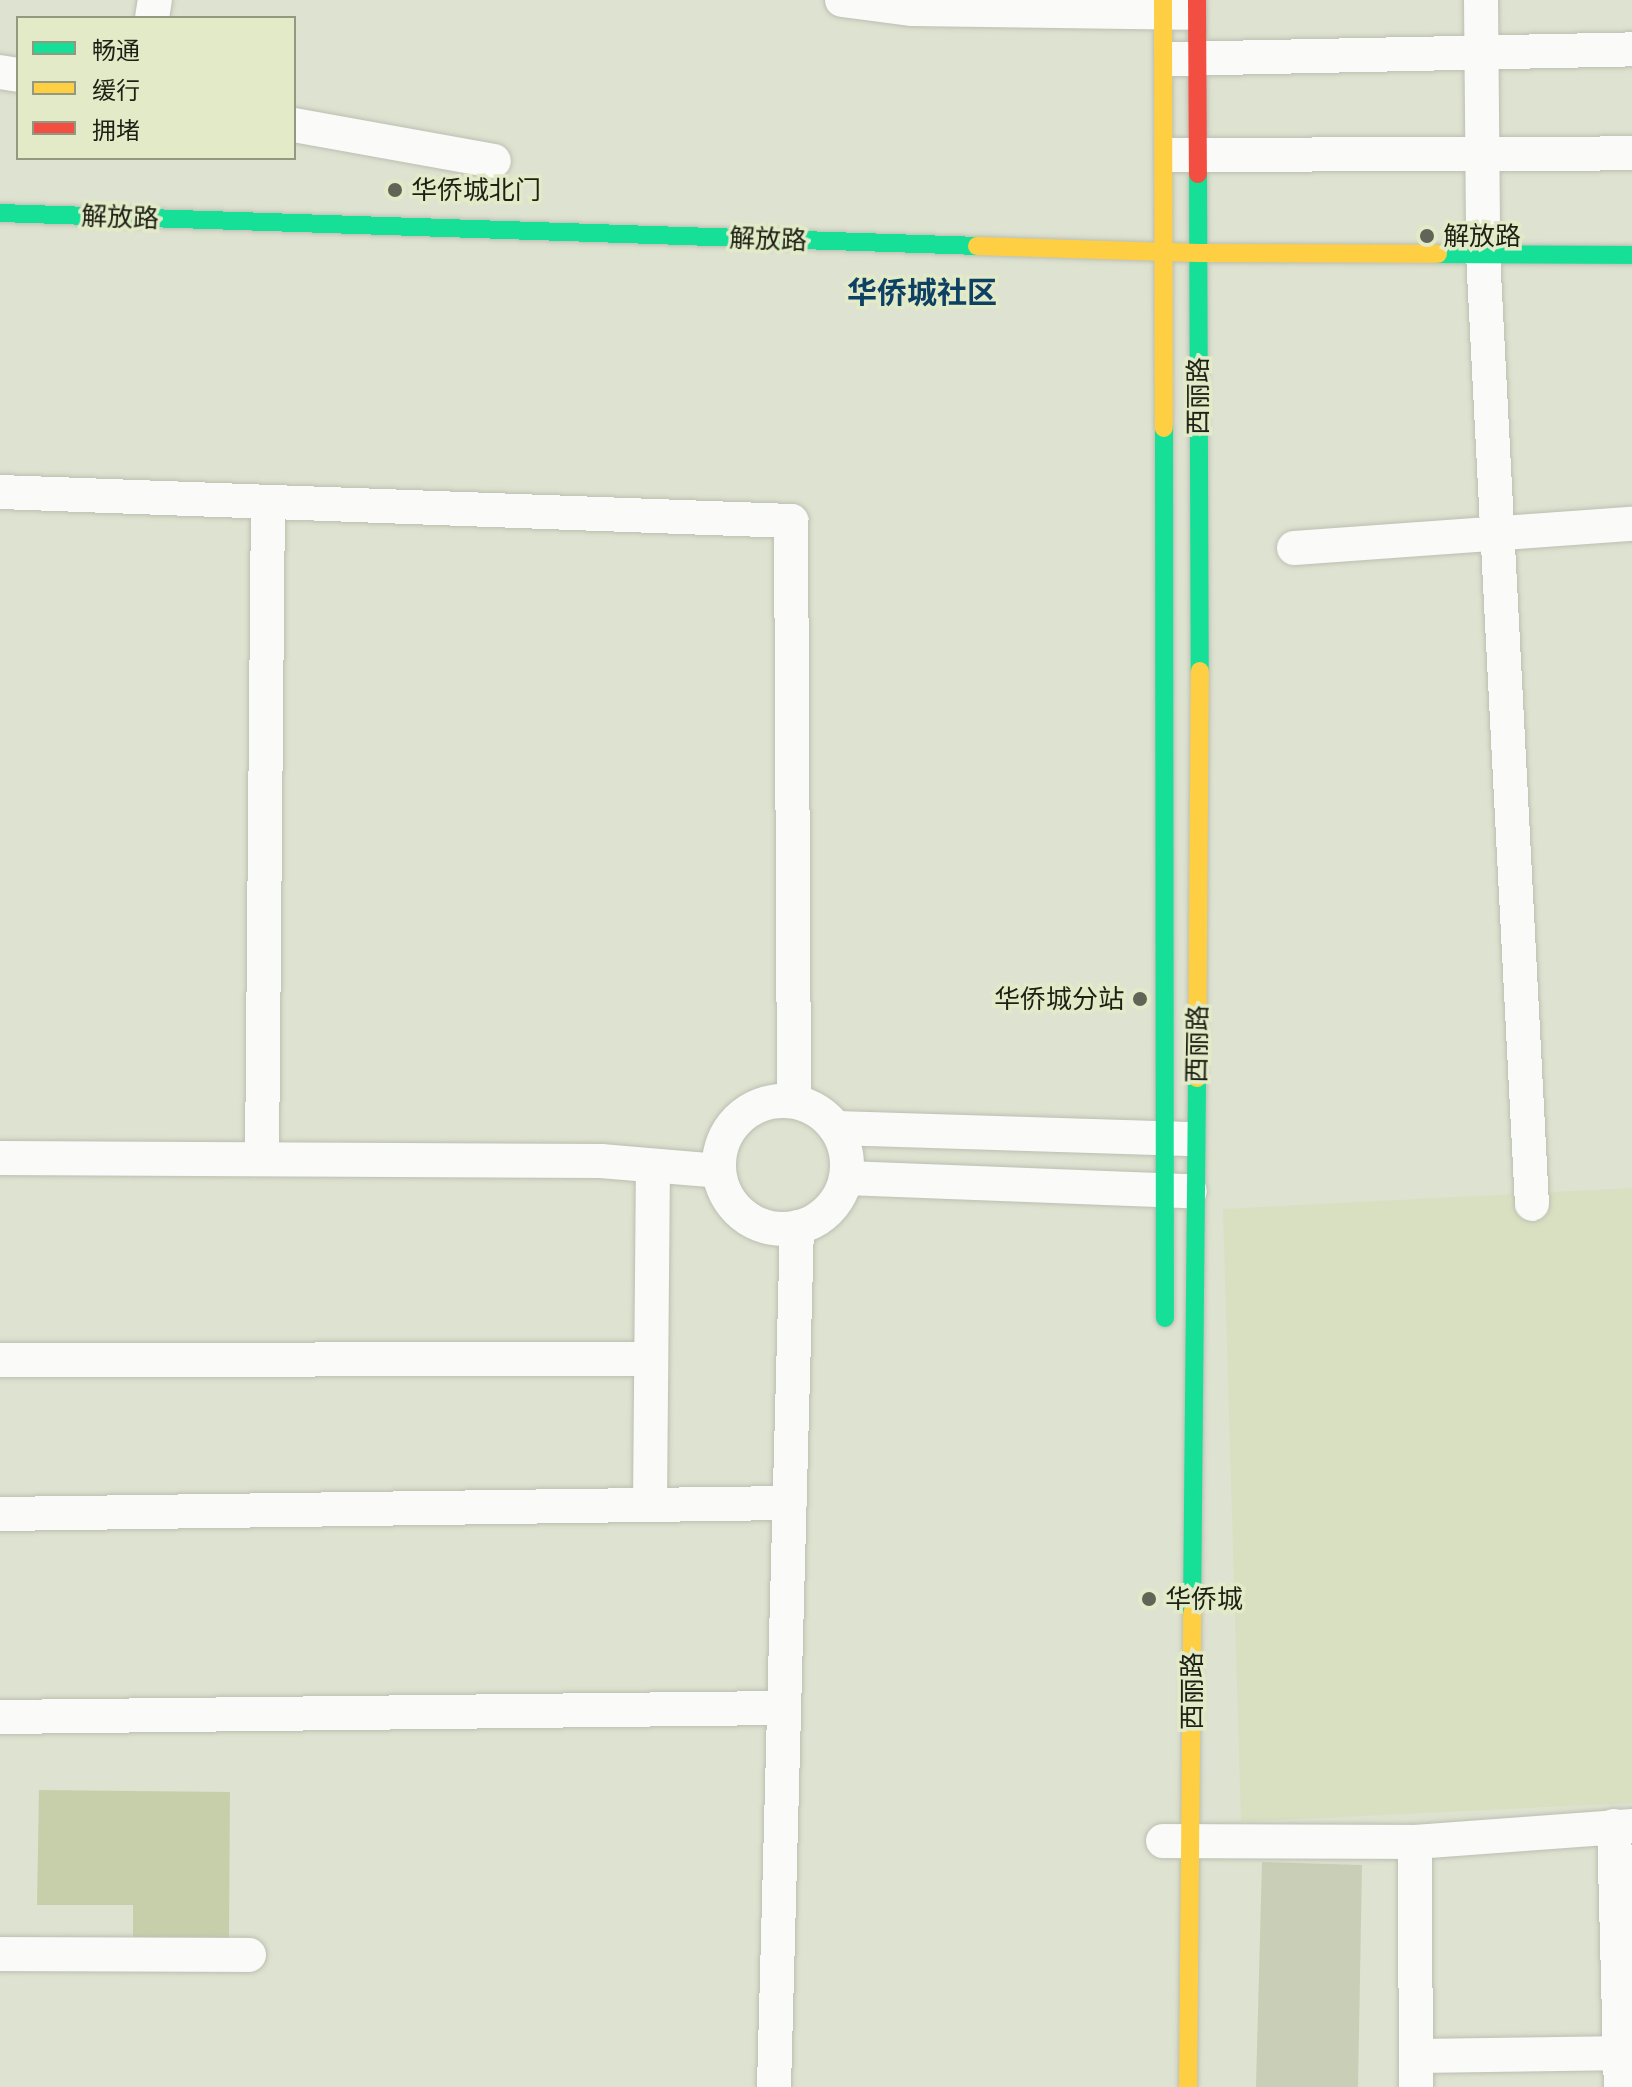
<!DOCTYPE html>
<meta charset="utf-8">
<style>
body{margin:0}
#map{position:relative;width:1632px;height:2087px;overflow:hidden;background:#dee2d0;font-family:Manrope,"Noto Sans SC",sans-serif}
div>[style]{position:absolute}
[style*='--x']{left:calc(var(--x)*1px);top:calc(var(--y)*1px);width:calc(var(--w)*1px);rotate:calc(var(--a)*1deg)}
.built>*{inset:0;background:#d9e0c1}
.green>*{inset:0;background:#c7cfaa}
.building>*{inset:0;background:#c9ceb6}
.roads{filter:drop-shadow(0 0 2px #bcbfb1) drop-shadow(0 0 2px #bcbfb1)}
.street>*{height:34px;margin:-17px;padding:0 17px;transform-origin:17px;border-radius:17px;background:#fafbf8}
.street>.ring{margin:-17px;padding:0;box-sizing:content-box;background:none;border:34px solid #fafbf8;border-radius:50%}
.fast>*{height:18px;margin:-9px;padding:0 9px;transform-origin:9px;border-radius:9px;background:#16e098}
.slow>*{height:18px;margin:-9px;padding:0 9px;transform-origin:9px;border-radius:9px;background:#ffcf43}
.jam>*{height:18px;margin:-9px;padding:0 9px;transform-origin:9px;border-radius:9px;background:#f24e42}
.dots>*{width:22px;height:22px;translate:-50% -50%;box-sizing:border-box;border:4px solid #e2eac8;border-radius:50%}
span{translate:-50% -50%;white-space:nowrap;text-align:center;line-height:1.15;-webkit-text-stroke:7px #e2eac8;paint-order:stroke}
.poi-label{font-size:26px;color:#1d2014}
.left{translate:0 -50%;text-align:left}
.right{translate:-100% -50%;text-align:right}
.street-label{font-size:26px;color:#1d2014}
.quarter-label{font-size:30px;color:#0d4063;font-weight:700}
.legend{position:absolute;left:16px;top:16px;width:280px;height:144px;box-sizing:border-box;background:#e2eac8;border:2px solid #939980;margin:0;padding:10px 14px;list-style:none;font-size:24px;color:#1d2014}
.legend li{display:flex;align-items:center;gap:16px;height:40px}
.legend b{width:40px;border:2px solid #939980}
</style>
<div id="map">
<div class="built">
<div style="clip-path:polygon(1632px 1188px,1632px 1803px,1241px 1822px,1223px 1209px)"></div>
</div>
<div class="green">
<div style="clip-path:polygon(39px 1790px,230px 1792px,229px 1938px,133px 1937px,133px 1905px,37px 1905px)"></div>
</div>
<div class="building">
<div style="clip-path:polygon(1262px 1862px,1362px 1865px,1358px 2087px,1256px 2087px)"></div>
</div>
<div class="roads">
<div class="street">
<div style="--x:842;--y:0;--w:71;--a:7.3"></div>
<div style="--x:912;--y:9;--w:273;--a:0.8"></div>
<div style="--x:1481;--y:0;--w:254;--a:89.5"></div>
<div style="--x:1483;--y:254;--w:951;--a:87.05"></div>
<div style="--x:152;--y:18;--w:18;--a:-81"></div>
<div style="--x:1172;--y:59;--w:460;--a:-1.2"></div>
<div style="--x:0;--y:72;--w:18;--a:9"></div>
<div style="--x:294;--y:125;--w:203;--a:10.2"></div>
<div style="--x:1172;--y:155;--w:460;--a:-0.2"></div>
<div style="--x:0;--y:492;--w:792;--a:2.1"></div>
<div style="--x:791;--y:521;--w:580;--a:89.7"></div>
<div style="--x:1294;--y:548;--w:339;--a:-4.1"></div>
<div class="ring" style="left:719px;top:1101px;width:94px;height:94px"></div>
<div style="--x:836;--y:1128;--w:352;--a:1.8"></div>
<div style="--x:0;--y:1158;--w:601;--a:0.29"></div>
<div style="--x:601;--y:1161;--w:118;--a:4.8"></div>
<div style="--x:262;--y:1159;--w:657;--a:-89.48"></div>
<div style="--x:846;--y:1178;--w:344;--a:2.2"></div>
<div style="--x:0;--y:1360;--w:651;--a:-0.09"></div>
<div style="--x:650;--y:1505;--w:339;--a:-89.5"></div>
<div style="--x:0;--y:1514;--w:790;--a:-0.8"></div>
<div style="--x:0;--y:1717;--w:784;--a:-0.66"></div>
<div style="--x:1614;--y:1826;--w:261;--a:88.5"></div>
<div style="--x:1163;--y:1841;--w:252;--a:0.2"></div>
<div style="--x:1415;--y:1842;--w:245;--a:89.8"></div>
<div style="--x:1415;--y:1842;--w:218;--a:-4.2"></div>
<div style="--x:0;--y:1954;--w:249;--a:0.2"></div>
<div style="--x:1416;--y:2056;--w:216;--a:-0.8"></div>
<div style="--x:774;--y:2087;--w:860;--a:-88.47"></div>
</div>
<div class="fast">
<div style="--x:1198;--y:174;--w:497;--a:89.8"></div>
<div style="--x:0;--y:213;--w:978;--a:1.93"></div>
<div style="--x:1438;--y:254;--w:194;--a:0.3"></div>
<div style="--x:1164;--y:428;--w:890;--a:89.94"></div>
<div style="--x:1192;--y:1613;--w:535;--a:-89.46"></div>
</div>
<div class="slow">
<div style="--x:1163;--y:0;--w:428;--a:89.9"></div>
<div style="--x:977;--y:246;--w:221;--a:1.8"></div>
<div style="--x:1198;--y:253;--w:240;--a:0.2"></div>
<div style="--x:1197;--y:1078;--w:407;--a:-89.6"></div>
<div style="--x:1188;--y:2087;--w:474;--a:-89.5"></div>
</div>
<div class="jam">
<div style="--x:1197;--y:0;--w:174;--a:89.7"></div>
</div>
</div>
<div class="dots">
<div style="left:395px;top:190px;background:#616456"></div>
<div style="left:1427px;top:236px;background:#616456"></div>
<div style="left:1140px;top:999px;background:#616456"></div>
<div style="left:1149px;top:1599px;background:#616456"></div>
</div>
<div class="poi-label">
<span class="left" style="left:411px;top:190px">华侨城北门</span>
<span class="left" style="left:1443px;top:236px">解放路</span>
<span class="right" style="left:1124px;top:999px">华侨城分站</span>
<span class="left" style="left:1165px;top:1599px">华侨城</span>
</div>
<div class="street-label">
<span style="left:120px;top:217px;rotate:2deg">解放路</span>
<span style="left:768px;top:239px;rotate:2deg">解放路</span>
<span style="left:1198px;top:396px;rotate:-90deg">西丽路</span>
<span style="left:1197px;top:1044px;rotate:-89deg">西丽路</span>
<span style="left:1192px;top:1691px;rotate:-90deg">西丽路</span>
</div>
<div class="quarter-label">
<span style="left:922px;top:292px">华侨城社区</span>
</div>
<ul class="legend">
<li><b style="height:10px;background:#16e098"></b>畅通</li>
<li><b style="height:10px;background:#ffcf43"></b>缓行</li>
<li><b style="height:10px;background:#f24e42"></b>拥堵</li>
</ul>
</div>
